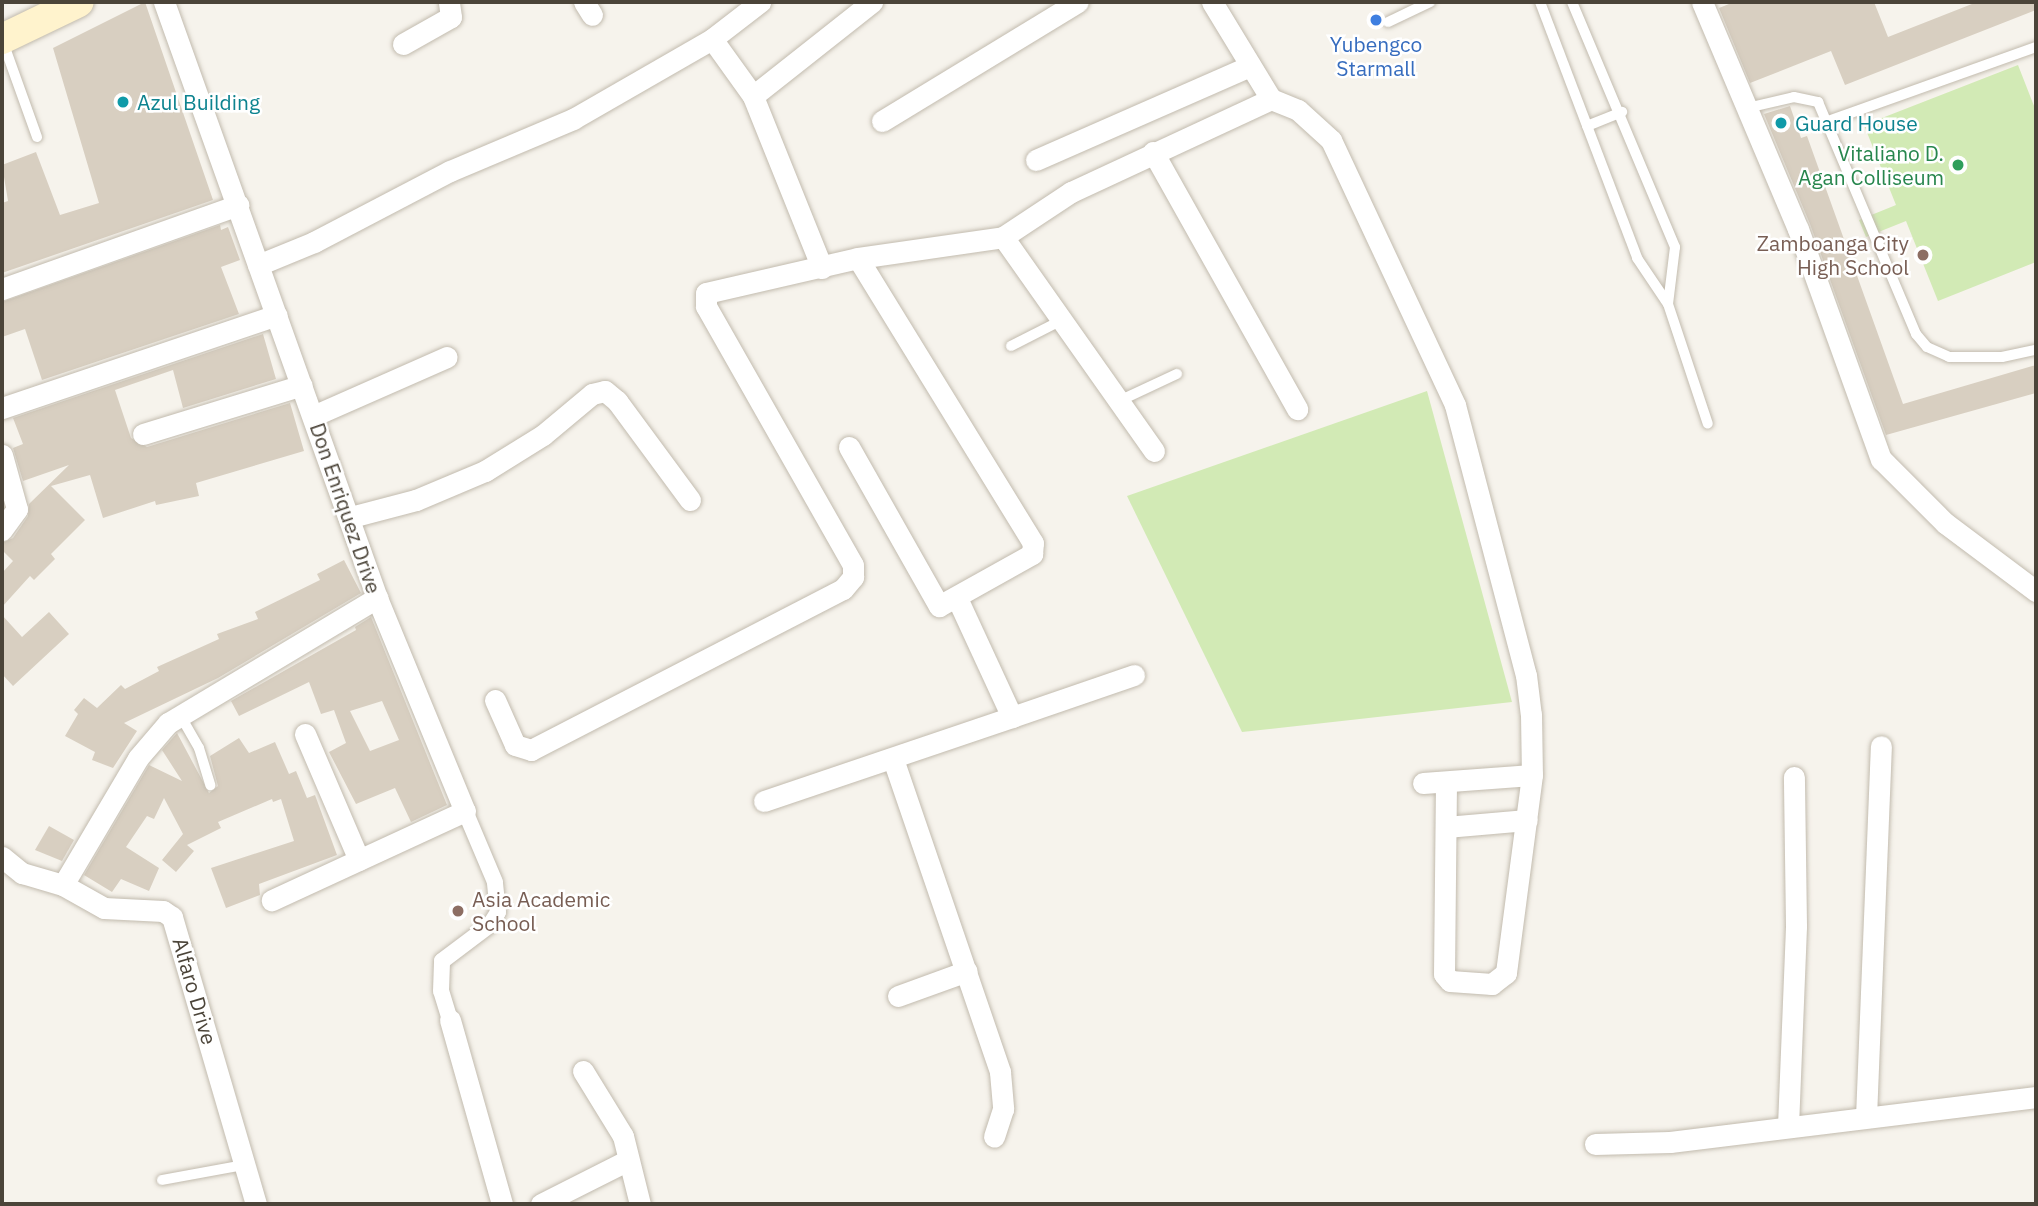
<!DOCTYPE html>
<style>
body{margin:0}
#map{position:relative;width:2038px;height:1206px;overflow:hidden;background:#f6f3ec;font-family:"IBM Plex Sans",sans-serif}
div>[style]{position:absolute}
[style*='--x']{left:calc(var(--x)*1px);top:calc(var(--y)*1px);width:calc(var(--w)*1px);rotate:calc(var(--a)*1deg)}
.green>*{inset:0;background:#d2eab5}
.building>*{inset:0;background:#d8cfc1}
.roads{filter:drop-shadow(0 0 2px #c2bbae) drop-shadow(0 0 2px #c2bbae)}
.service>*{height:10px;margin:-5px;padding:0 5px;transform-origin:5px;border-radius:5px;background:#fff}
.pedestrian>*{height:16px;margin:-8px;padding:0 8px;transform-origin:8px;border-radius:8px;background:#fff}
.minor>*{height:21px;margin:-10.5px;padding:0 10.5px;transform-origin:10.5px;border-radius:10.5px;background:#fff}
.secondary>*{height:30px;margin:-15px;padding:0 15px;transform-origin:15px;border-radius:15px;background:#fff3cd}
.dots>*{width:19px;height:19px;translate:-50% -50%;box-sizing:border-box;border:4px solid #fff;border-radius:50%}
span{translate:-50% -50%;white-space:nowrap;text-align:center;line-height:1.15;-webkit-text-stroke:5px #fff;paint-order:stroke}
.shop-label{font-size:21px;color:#366cbe}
.culture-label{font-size:21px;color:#0d838f}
.left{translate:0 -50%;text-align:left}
.leisure-label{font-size:21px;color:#27864d}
.right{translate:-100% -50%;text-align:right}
.education-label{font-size:21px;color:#785e54}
.street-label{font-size:21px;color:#4b4439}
.frame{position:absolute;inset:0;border:4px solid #4b4439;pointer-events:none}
</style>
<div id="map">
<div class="green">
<div style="clip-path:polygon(2018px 65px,2036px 111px,2036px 262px,1938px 301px,1906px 221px,1866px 237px,1859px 220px,1896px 205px,1864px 125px)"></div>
<div style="clip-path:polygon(1427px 391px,1512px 702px,1242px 732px,1127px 496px)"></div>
</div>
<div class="building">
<div style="clip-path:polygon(145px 2px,213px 200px,2px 273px,2px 203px,8px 201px,2px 165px,36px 152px,60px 215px,99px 203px,53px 48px)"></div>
<div style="clip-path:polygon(1734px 2px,1874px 2px,1888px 37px,1977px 2px,2036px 2px,2036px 10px,1845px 85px,1831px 51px,1750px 83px,1719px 8px)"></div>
<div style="clip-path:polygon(1790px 106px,1801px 138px,1807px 136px,1903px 404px,2036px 365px,2036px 393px,1886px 435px,1810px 224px,1764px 114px)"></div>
<div style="clip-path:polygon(220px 225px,221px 230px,228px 227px,240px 260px,221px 267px,239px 314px,42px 380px,25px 329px,2px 337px,2px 302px)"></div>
<div style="clip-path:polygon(263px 334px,276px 379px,183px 408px,173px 370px,115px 390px,131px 438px,147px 447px,290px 403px,304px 451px,196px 483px,199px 496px,156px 505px,155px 501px,103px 518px,90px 475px,51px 486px,85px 520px,51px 554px,55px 559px,34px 580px,30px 576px,2px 607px,2px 573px,13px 561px,2px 550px,2px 543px,13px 538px,28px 516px,29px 504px,69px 465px,23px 481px,13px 448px,23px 444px,13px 418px)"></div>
<div style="clip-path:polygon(344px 560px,361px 593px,218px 678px,124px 723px,137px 731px,113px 768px,92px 760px,95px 752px,65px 736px,78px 714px,74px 710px,84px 698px,97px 708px,121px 685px,125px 689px,159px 671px,157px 667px,219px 639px,217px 634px,258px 619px,255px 612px,320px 580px,317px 574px)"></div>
<div style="clip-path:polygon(49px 612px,69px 634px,13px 686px,2px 674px,2px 615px,22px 637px)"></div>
<div style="clip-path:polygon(evenodd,371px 617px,447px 805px,411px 822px,395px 788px,356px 804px,329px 752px,346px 743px,334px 710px,321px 714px,309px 682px,239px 716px,231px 701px,356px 630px,355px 627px,371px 617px,382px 701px,399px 740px,370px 751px,350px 711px,382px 701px)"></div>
<div style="clip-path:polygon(177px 733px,209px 793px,218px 786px,210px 756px,239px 738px,249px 753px,275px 742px,289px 774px,296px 771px,307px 798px,315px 795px,337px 855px,259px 884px,260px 895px,226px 908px,211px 868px,294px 841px,281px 799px,273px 802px,272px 799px,218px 822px,221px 828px,187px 845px,194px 851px,176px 872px,162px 860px,183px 834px,164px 798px,154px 819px,147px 816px,126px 847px,159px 868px,149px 891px,121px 879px,112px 892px,84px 875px,149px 765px,182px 781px,162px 750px)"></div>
<div style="clip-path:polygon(49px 826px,74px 840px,62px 861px,35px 850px)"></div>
</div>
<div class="roads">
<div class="service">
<div style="--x:1540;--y:2;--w:274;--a:69.2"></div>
<div style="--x:1637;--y:258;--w:55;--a:56"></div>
<div style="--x:1668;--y:304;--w:126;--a:71.6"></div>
<div style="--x:1572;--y:2;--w:266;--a:67.2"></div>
<div style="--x:1675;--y:247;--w:57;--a:97"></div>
<div style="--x:1388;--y:22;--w:47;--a:-25.5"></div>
<div style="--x:3;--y:42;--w:101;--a:70.3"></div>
<div style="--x:1747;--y:108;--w:48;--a:-13.2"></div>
<div style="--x:1794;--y:97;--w:25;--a:12"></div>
<div style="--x:1818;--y:102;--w:252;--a:67.1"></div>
<div style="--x:1916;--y:334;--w:17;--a:50"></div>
<div style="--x:1927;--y:347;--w:24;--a:24"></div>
<div style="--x:1949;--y:357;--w:53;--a:0"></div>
<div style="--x:2002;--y:357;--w:35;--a:-12"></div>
<div style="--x:1828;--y:121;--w:221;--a:-19.6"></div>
<div style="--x:1587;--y:126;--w:38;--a:-22"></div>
<div style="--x:1011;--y:346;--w:57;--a:-27"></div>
<div style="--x:1119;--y:401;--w:64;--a:-25"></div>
<div style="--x:180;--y:715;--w:38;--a:60"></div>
<div style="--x:199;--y:748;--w:39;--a:73"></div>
<div style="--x:162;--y:1180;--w:83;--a:-10.4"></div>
</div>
<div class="pedestrian">
<div style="--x:450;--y:1020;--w:30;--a:-107"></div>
<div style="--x:441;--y:991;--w:30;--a:-88"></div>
<div style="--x:442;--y:961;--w:60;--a:-36.9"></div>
<div style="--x:490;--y:925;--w:15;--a:-58"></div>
<div style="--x:498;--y:912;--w:30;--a:-96"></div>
<div style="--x:495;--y:882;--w:77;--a:-112.9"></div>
</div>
<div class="minor">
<div style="--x:164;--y:2;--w:633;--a:70.33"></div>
<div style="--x:377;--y:598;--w:230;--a:67.6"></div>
<div style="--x:465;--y:811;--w:213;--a:155.2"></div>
<div style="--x:584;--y:2;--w:15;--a:58"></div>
<div style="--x:1212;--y:2;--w:114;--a:58.7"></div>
<div style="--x:1271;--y:99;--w:29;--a:22"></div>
<div style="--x:1298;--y:110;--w:45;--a:42.3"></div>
<div style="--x:1331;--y:140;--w:293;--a:64.9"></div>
<div style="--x:1455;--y:405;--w:279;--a:75.3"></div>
<div style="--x:1526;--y:675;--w:39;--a:83"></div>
<div style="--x:1531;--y:714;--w:61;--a:89.1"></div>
<div style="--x:1532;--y:775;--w:200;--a:97.5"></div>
<div style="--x:1506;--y:973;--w:18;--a:142"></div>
<div style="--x:1492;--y:984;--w:42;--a:-175.9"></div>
<div style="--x:1450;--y:981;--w:9;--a:-131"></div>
<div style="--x:1444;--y:974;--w:191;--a:-89.4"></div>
<div style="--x:1702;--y:2;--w:246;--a:67.1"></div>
<div style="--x:1798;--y:229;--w:245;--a:70.2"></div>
<div style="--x:1881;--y:459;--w:91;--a:45"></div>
<div style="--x:1945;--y:523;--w:114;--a:36.8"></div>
<div style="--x:403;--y:44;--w:55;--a:-29.4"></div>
<div style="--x:451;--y:17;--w:15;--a:-98"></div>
<div style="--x:753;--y:96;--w:70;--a:-125.7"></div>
<div style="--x:712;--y:39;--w:61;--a:-37.6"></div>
<div style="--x:882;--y:121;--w:229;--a:-31.3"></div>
<div style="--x:1153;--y:152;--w:295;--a:60.7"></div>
<div style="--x:1036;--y:160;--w:234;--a:-23.7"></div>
<div style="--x:258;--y:265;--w:61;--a:-22.3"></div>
<div style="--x:314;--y:242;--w:153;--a:-27.6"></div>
<div style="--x:450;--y:171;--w:134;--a:-22.9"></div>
<div style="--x:573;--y:119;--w:160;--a:-29.9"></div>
<div style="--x:822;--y:268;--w:185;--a:-111.9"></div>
<div style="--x:753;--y:96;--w:152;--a:-38.3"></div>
<div style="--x:2;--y:289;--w:251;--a:-19.6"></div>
<div style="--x:2;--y:408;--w:290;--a:-18.7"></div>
<div style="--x:313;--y:416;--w:146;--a:-23.8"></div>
<div style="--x:143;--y:434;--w:166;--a:-17.1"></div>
<div style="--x:849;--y:447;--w:183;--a:60.5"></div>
<div style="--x:939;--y:606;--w:107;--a:-29.2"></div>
<div style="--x:1032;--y:554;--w:11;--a:-85"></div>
<div style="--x:1033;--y:543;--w:334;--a:-121.6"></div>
<div style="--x:1154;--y:451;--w:262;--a:-125.2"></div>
<div style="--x:1003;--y:237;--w:82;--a:-33.5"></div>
<div style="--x:1071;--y:192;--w:221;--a:-24.9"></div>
<div style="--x:2;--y:455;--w:56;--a:74.5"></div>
<div style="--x:17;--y:509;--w:26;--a:126"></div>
<div style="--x:351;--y:517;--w:67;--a:-14.7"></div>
<div style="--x:416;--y:500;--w:75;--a:-22.8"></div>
<div style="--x:485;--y:471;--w:68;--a:-31.8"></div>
<div style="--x:543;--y:435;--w:64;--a:-39.9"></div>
<div style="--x:592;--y:394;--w:13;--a:-13"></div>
<div style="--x:605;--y:391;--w:16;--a:40"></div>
<div style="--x:617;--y:401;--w:123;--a:53.6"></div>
<div style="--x:495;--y:700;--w:49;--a:66"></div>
<div style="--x:515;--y:745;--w:17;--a:17"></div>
<div style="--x:531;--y:750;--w:351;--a:-27.3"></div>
<div style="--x:843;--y:589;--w:16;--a:-50"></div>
<div style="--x:853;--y:577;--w:12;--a:-90"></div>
<div style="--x:853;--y:565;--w:298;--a:-119.6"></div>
<div style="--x:706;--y:306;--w:13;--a:-90"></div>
<div style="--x:706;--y:293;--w:156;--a:-13"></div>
<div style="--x:858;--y:258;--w:147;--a:-8.2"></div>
<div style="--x:1012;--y:717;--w:129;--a:-19"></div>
<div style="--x:305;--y:734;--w:137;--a:66.8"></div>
<div style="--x:893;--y:759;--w:331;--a:71.1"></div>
<div style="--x:1000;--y:1072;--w:37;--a:85"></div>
<div style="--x:1003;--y:1109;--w:29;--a:108"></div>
<div style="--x:1423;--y:783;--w:109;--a:-4.2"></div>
<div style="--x:764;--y:801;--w:262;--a:-18.7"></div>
<div style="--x:1012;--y:717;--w:131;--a:-114.8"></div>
<div style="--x:1446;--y:827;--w:81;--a:-4.9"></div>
<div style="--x:2;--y:857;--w:26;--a:39"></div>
<div style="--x:22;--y:873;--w:43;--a:16.3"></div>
<div style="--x:63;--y:885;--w:47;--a:29.3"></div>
<div style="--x:104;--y:908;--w:59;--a:2.9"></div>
<div style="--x:163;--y:911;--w:11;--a:34"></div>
<div style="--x:172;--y:917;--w:299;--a:73.7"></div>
<div style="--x:63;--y:885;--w:147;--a:-59.4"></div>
<div style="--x:138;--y:758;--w:46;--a:-49.4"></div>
<div style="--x:168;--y:723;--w:244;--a:-30.9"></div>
<div style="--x:898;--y:996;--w:73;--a:-19.9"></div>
<div style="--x:450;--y:1020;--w:191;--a:74.2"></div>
<div style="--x:583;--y:1071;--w:76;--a:58.4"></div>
<div style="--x:623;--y:1136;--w:70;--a:76"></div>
<div style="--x:1866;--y:1117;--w:371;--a:-87.7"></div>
<div style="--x:1788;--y:1126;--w:200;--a:-87.7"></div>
<div style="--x:1796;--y:926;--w:149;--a:-90.8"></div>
<div style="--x:1595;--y:1144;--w:75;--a:-1.5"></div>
<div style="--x:1670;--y:1142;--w:369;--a:-7"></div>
<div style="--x:541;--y:1204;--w:97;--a:-26.8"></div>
</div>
<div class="secondary">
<div style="--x:2;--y:39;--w:85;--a:-25.7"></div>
</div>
</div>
<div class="dots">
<div style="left:1376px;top:20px;background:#3f7fe0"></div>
<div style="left:123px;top:102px;background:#0f9aa8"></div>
<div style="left:1781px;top:123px;background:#0f9aa8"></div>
<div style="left:1958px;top:165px;background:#2e9e5b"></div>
<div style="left:1923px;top:255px;background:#8d6e63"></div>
<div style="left:458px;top:911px;background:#8d6e63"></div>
</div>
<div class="shop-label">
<span style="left:1376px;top:56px">Yubengco<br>Starmall</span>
</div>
<div class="culture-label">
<span class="left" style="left:137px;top:102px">Azul Building</span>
<span class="left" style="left:1795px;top:123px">Guard House</span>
</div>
<div class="leisure-label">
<span class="right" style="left:1944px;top:165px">Vitaliano D.<br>Agan Colliseum</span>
</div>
<div class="education-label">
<span class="right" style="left:1909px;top:255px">Zamboanga City<br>High School</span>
<span class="left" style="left:472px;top:911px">Asia Academic<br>School</span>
</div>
<div class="street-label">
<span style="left:346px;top:508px;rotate:71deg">Don Enriquez Drive</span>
<span style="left:195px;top:991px;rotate:74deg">Alfaro Drive</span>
</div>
<div class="frame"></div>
</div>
